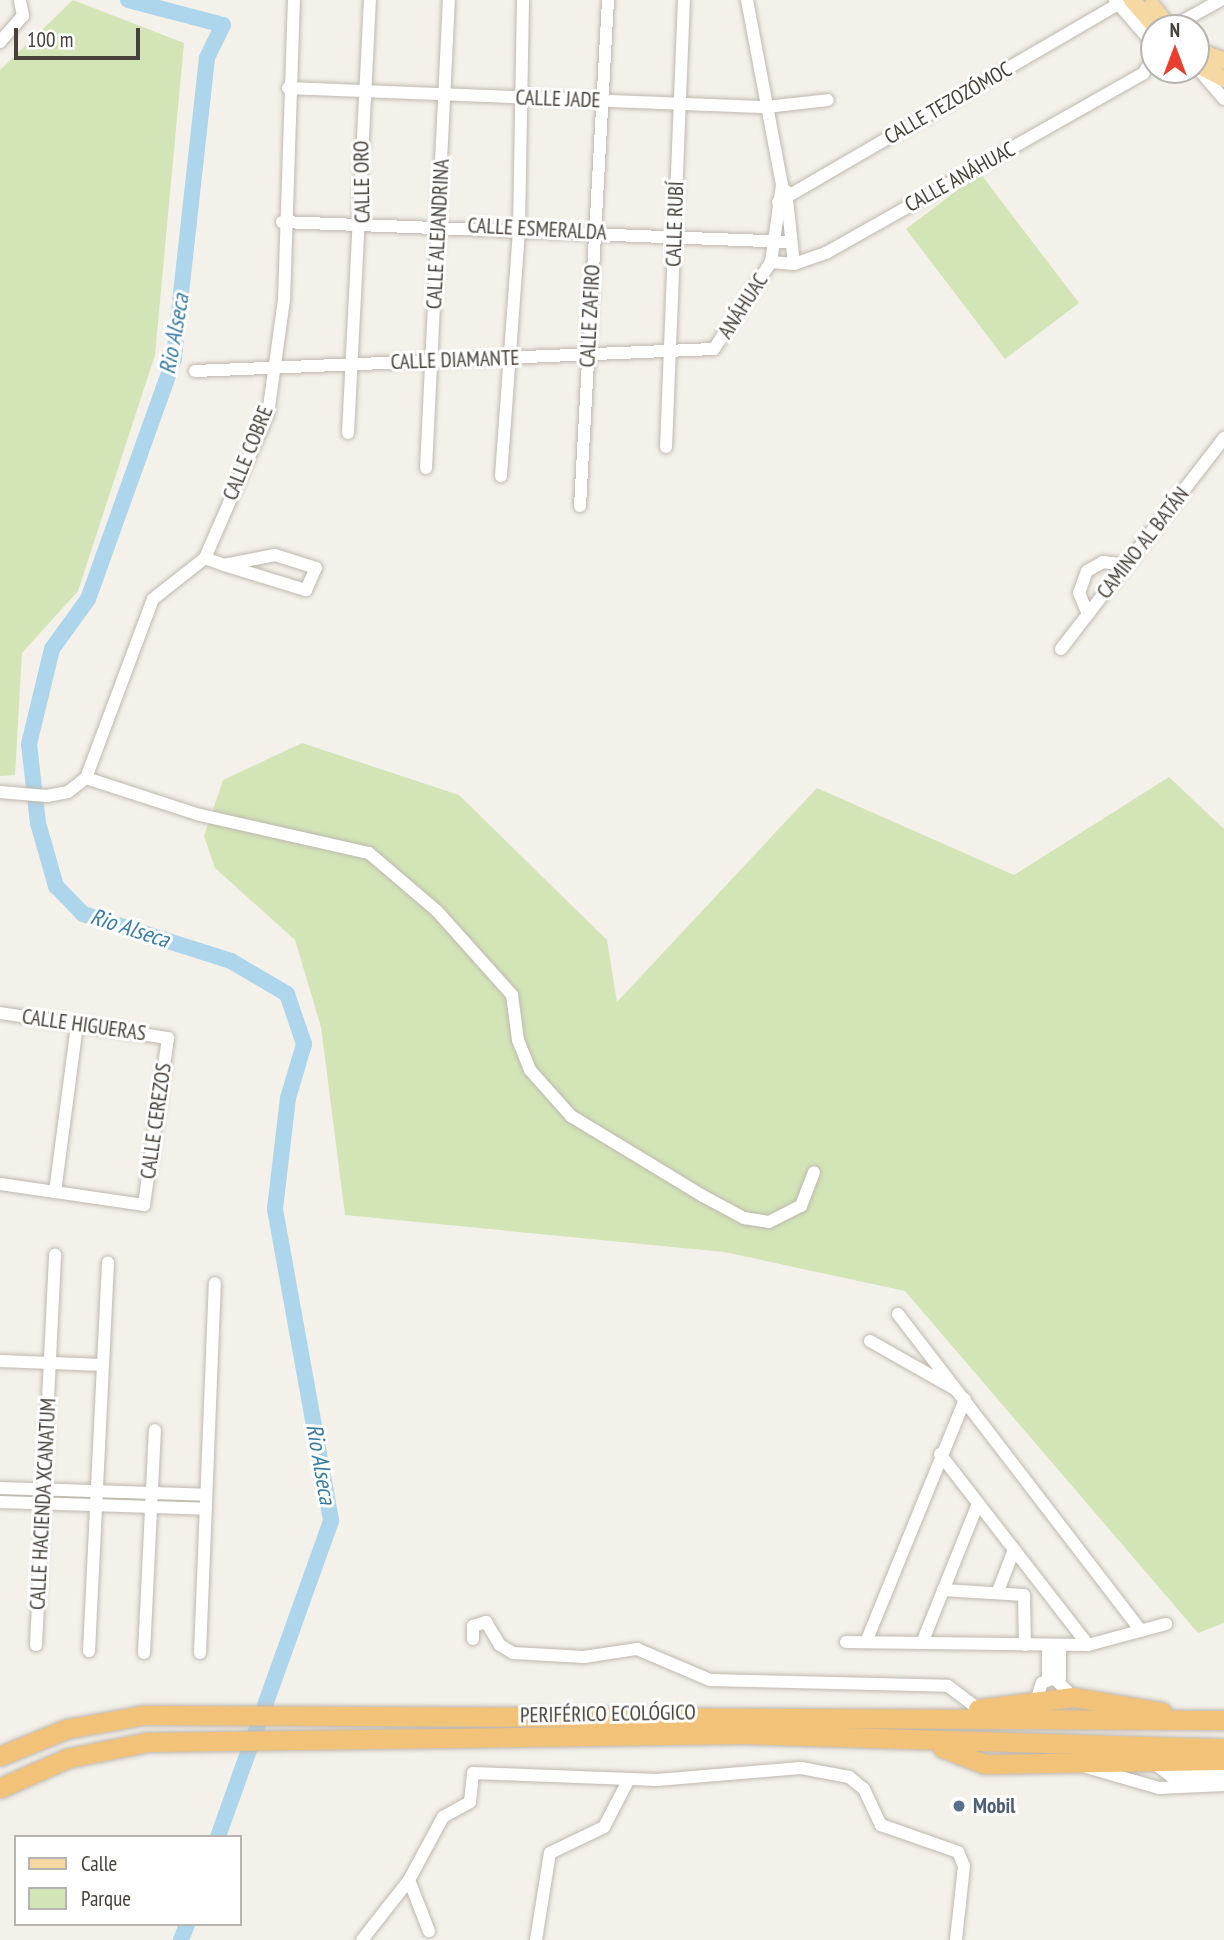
<!DOCTYPE html>
<meta charset="utf-8">
<style>
body{margin:0}
#map{position:relative;width:1224px;height:1940px;overflow:hidden;background:#f4f1eb;font-family:"PT Sans Narrow",sans-serif}
div>[style]{position:absolute}
[style*='--x']{left:calc(var(--x)*1px);top:calc(var(--y)*1px);width:calc(var(--w)*1px);rotate:calc(var(--a)*1deg)}
.green>*{inset:0;background:#d3e5b7}
.river>*{height:16px;margin:-8px;padding:0 8px;transform-origin:8px;border-radius:8px;background:#add5eb}
.roads{filter:drop-shadow(0 0 2px #bfb8ae) drop-shadow(0 0 2px #bfb8ae)}
.minor>*{height:12px;margin:-6px;padding:0 6px;transform-origin:6px;border-radius:6px;background:#fff}
.major>*{height:16px;margin:-8px;padding:0 8px;transform-origin:8px;border-radius:8px;background:#f6d9a2}
.highway>*{height:19px;margin:-9.5px;padding:0 9.5px;transform-origin:9.5px;border-radius:9.5px;background:#f2c278}
.dots>*{width:19px;height:19px;translate:-50% -50%;box-sizing:border-box;border:4px solid #fff;border-radius:50%}
span{translate:-50% -50%;white-space:nowrap;text-align:center;line-height:1.15;-webkit-text-stroke:6px #fff;paint-order:stroke}
.street-label{font-size:21px;color:#484139}
.service-label{font-size:21px;color:#4e5e75;font-weight:700}
.left{translate:0 -50%;text-align:left}
.water-label{font-size:23px;color:#387ca4;font-style:italic}
.legend{position:absolute;left:14px;top:1835px;width:228px;height:91px;box-sizing:border-box;background:#fff;border:2px solid #b6b3b0;margin:0;padding:9px 12px;list-style:none;font-size:21px;color:#484139}
.legend li{display:flex;align-items:center;gap:14px;height:35px}
.legend b{width:35px;border:2px solid #b6b3b0}
.north{position:absolute;left:1140px;top:14px;width:70px;height:70px;box-sizing:border-box;background:#fff;border:2px solid #b6b3b0;border-radius:50%;rotate:0deg;font-size:19px;font-weight:700;line-height:28px;text-align:center;color:#484139}
.north::after{content:'';display:block;margin:auto;width:24px;height:32px;background:#e83f2e;clip-path:polygon(50% 0,100% 100%,50% 72%,0 100%)}
.scale{position:absolute;left:14px;top:28px;width:126px;height:32px;box-sizing:border-box;border:4px solid #484139;border-top:0;padding-left:9px;font-size:21px;line-height:24px;white-space:nowrap;color:#484139;-webkit-text-stroke:5px #fff;paint-order:stroke}
</style>
<div id="map">
<div class="green">
<div style="clip-path:polygon(73px 0,184px 43px,155px 355px,78px 591px,22px 653px,15px 775px,0 776px,0 70px)"></div>
<div style="clip-path:polygon(980px 173px,1079px 303px,1005px 359px,906px 229px)"></div>
<div style="clip-path:polygon(302px 743px,459px 795px,607px 940px,617px 1002px,817px 788px,1014px 875px,1169px 777px,1224px 829px,1224px 1623px,1198px 1633px,905px 1291px,724px 1252px,345px 1215px,321px 1027px,295px 940px,215px 868px,204px 836px,223px 780px)"></div>
</div>
<div class="river">
<div style="--x:128;--y:0;--w:98;--a:14.7"></div>
<div style="--x:223;--y:25;--w:37;--a:116"></div>
<div style="--x:207;--y:58;--w:303;--a:96.3"></div>
<div style="--x:174;--y:359;--w:255;--a:109.7"></div>
<div style="--x:88;--y:599;--w:62;--a:125.8"></div>
<div style="--x:52;--y:649;--w:98;--a:103.6"></div>
<div style="--x:29;--y:744;--w:80;--a:83.5"></div>
<div style="--x:38;--y:823;--w:66;--a:74.1"></div>
<div style="--x:56;--y:886;--w:39;--a:46"></div>
<div style="--x:83;--y:914;--w:155;--a:17.6"></div>
<div style="--x:231;--y:961;--w:65;--a:30.5"></div>
<div style="--x:287;--y:994;--w:53;--a:71.2"></div>
<div style="--x:304;--y:1044;--w:56;--a:106.5"></div>
<div style="--x:288;--y:1098;--w:112;--a:96.7"></div>
<div style="--x:275;--y:1209;--w:317;--a:79.8"></div>
<div style="--x:331;--y:1521;--w:336;--a:109.7"></div>
<div style="--x:181;--y:1940;--w:17;--a:-69"></div>
</div>
<div class="roads">
<div class="minor">
<div style="--x:747;--y:0;--w:188;--a:79.3"></div>
<div style="--x:782;--y:185;--w:78;--a:98.1"></div>
<div style="--x:1115;--y:0;--w:60;--a:49.1"></div>
<div style="--x:1170;--y:28;--w:58;--a:-28.8"></div>
<div style="--x:0;--y:42;--w:35;--a:-49"></div>
<div style="--x:23;--y:16;--w:16;--a:-101"></div>
<div style="--x:1196;--y:66;--w:43;--a:49.7"></div>
<div style="--x:288;--y:88;--w:479;--a:2.3"></div>
<div style="--x:767;--y:107;--w:61;--a:-6.5"></div>
<div style="--x:786;--y:191;--w:73;--a:83.7"></div>
<div style="--x:778;--y:202;--w:393;--a:-30.2"></div>
<div style="--x:282;--y:222;--w:509;--a:2.25"></div>
<div style="--x:771;--y:262;--w:23;--a:5"></div>
<div style="--x:794;--y:264;--w:34;--a:-19"></div>
<div style="--x:826;--y:253;--w:364;--a:-29.5"></div>
<div style="--x:1143;--y:74;--w:20;--a:-57"></div>
<div style="--x:195;--y:371;--w:519;--a:-2.43"></div>
<div style="--x:714;--y:349;--w:104;--a:-56.8"></div>
<div style="--x:348;--y:433;--w:434;--a:-87.1"></div>
<div style="--x:666;--y:447;--w:447;--a:-87.7"></div>
<div style="--x:426;--y:468;--w:469;--a:-87.2"></div>
<div style="--x:501;--y:476;--w:249;--a:-85.8"></div>
<div style="--x:519;--y:228;--w:228;--a:-89"></div>
<div style="--x:580;--y:506;--w:507;--a:-86.83"></div>
<div style="--x:205;--y:558;--w:20;--a:20"></div>
<div style="--x:224;--y:565;--w:86;--a:17"></div>
<div style="--x:306;--y:590;--w:24;--a:-66"></div>
<div style="--x:316;--y:568;--w:43;--a:-162.4"></div>
<div style="--x:275;--y:555;--w:52;--a:168.9"></div>
<div style="--x:1088;--y:614;--w:23;--a:-113"></div>
<div style="--x:1079;--y:593;--w:23;--a:-70"></div>
<div style="--x:1087;--y:571;--w:18;--a:-29"></div>
<div style="--x:1103;--y:562;--w:23;--a:7"></div>
<div style="--x:1061;--y:649;--w:267;--a:-52.3"></div>
<div style="--x:86;--y:778;--w:120;--a:18"></div>
<div style="--x:200;--y:815;--w:173;--a:12.7"></div>
<div style="--x:369;--y:853;--w:89;--a:40.5"></div>
<div style="--x:437;--y:911;--w:113;--a:48.2"></div>
<div style="--x:512;--y:995;--w:45;--a:82.4"></div>
<div style="--x:518;--y:1040;--w:32;--a:68"></div>
<div style="--x:530;--y:1070;--w:62;--a:48.3"></div>
<div style="--x:571;--y:1116;--w:154;--a:31.2"></div>
<div style="--x:703;--y:1196;--w:47;--a:28.2"></div>
<div style="--x:744;--y:1218;--w:25;--a:9"></div>
<div style="--x:769;--y:1222;--w:36;--a:-27"></div>
<div style="--x:801;--y:1206;--w:36;--a:-69"></div>
<div style="--x:86;--y:778;--w:191;--a:-69.5"></div>
<div style="--x:153;--y:599;--w:66;--a:-38.3"></div>
<div style="--x:205;--y:558;--w:157;--a:-66.4"></div>
<div style="--x:268;--y:414;--w:115;--a:-82"></div>
<div style="--x:284;--y:300;--w:300;--a:-88.1"></div>
<div style="--x:0;--y:792;--w:47;--a:4.9"></div>
<div style="--x:47;--y:796;--w:21;--a:-11"></div>
<div style="--x:68;--y:792;--w:23;--a:-38"></div>
<div style="--x:0;--y:1013;--w:170;--a:8.5"></div>
<div style="--x:168;--y:1038;--w:169;--a:98.2"></div>
<div style="--x:144;--y:1205;--w:146;--a:-171.7"></div>
<div style="--x:55;--y:1192;--w:169;--a:-82.5"></div>
<div style="--x:898;--y:1314;--w:399;--a:52.5"></div>
<div style="--x:870;--y:1341;--w:98;--a:29.5"></div>
<div style="--x:0;--y:1361;--w:103;--a:2.2"></div>
<div style="--x:940;--y:1454;--w:242;--a:52.2"></div>
<div style="--x:0;--y:1488;--w:206;--a:1.9"></div>
<div style="--x:0;--y:1502;--w:206;--a:1.9"></div>
<div style="--x:943;--y:1590;--w:81;--a:3.5"></div>
<div style="--x:1024;--y:1595;--w:50;--a:88.9"></div>
<div style="--x:998;--y:1591;--w:44;--a:-68.7"></div>
<div style="--x:473;--y:1639;--w:13;--a:-90"></div>
<div style="--x:473;--y:1626;--w:14;--a:-17"></div>
<div style="--x:486;--y:1622;--w:27;--a:59"></div>
<div style="--x:500;--y:1645;--w:15;--a:32"></div>
<div style="--x:513;--y:1653;--w:71;--a:3.2"></div>
<div style="--x:584;--y:1657;--w:54;--a:-8.6"></div>
<div style="--x:637;--y:1649;--w:79;--a:23"></div>
<div style="--x:710;--y:1680;--w:238;--a:1.4"></div>
<div style="--x:948;--y:1686;--w:38;--a:37"></div>
<div style="--x:846;--y:1642;--w:242;--a:0.7"></div>
<div style="--x:1088;--y:1645;--w:81;--a:-15.1"></div>
<div style="--x:866;--y:1642;--w:262;--a:-67.8"></div>
<div style="--x:922;--y:1643;--w:150;--a:-68.1"></div>
<div style="--x:36;--y:1645;--w:391;--a:-87.2"></div>
<div style="--x:1048;--y:1645;--w:33;--a:90"></div>
<div style="--x:89;--y:1651;--w:389;--a:-87.2"></div>
<div style="--x:144;--y:1653;--w:223;--a:-87.2"></div>
<div style="--x:200;--y:1653;--w:370;--a:-87.7"></div>
<div style="--x:1060;--y:1679;--w:34;--a:-90"></div>
<div style="--x:1036;--y:1701;--w:19;--a:-72"></div>
<div style="--x:1042;--y:1683;--w:13;--a:-23"></div>
<div style="--x:1054;--y:1678;--w:27;--a:45"></div>
<div style="--x:1155;--y:1764;--w:20;--a:37"></div>
<div style="--x:1171;--y:1776;--w:53;--a:-2.2"></div>
<div style="--x:1086;--y:1767;--w:76;--a:16"></div>
<div style="--x:1159;--y:1788;--w:65;--a:-2.6"></div>
<div style="--x:409;--y:1880;--w:55;--a:68.6"></div>
<div style="--x:362;--y:1940;--w:76;--a:-51.9"></div>
<div style="--x:409;--y:1880;--w:72;--a:-61.6"></div>
<div style="--x:443;--y:1817;--w:31;--a:-29"></div>
<div style="--x:470;--y:1802;--w:29;--a:-84"></div>
<div style="--x:473;--y:1773;--w:184;--a:2.2"></div>
<div style="--x:657;--y:1780;--w:144;--a:-4.8"></div>
<div style="--x:801;--y:1768;--w:49;--a:10.6"></div>
<div style="--x:849;--y:1777;--w:19;--a:39"></div>
<div style="--x:864;--y:1789;--w:40;--a:65"></div>
<div style="--x:881;--y:1825;--w:82;--a:19.3"></div>
<div style="--x:958;--y:1852;--w:15;--a:67"></div>
<div style="--x:964;--y:1866;--w:74;--a:96.2"></div>
<div style="--x:536;--y:1940;--w:88;--a:-80.9"></div>
<div style="--x:550;--y:1853;--w:60;--a:-25.7"></div>
<div style="--x:604;--y:1827;--w:54;--a:-62.5"></div>
</div>
<div class="major">
<div style="--x:1132;--y:0;--w:37;--a:49"></div>
<div style="--x:1152;--y:6;--w:28;--a:51"></div>
<div style="--x:1196;--y:50;--w:30;--a:21"></div>
<div style="--x:1196;--y:64;--w:32;--a:28"></div>
</div>
<div class="highway">
<div style="--x:978;--y:1709;--w:96;--a:-7.2"></div>
<div style="--x:1073;--y:1697;--w:90;--a:9.6"></div>
<div style="--x:943;--y:1748;--w:45;--a:20.9"></div>
<div style="--x:985;--y:1764;--w:239;--a:-1"></div>
<div style="--x:0;--y:1756;--w:71;--a:-22.2"></div>
<div style="--x:66;--y:1729;--w:79;--a:-10.2"></div>
<div style="--x:144;--y:1715;--w:1080;--a:0.27"></div>
<div style="--x:0;--y:1788;--w:74;--a:-23.8"></div>
<div style="--x:68;--y:1758;--w:81;--a:-11.4"></div>
<div style="--x:147;--y:1742;--w:595;--a:-0.77"></div>
<div style="--x:742;--y:1734;--w:482;--a:1.7"></div>
</div>
</div>
<div class="dots">
<div style="left:959px;top:1806px;background:#5c6f8a"></div>
</div>
<div class="street-label">
<span style="left:558px;top:99px;rotate:2deg">CALLE JADE</span>
<span style="left:948px;top:103px;rotate:-30deg">CALLE TEZOZÓMOC</span>
<span style="left:960px;top:177px;rotate:-29deg">CALLE ANÁHUAC</span>
<span style="left:362px;top:182px;rotate:-91deg">CALLE ORO</span>
<span style="left:675px;top:224px;rotate:-88deg">CALLE RUBÍ</span>
<span style="left:537px;top:229px;rotate:3deg">CALLE ESMERALDA</span>
<span style="left:438px;top:234px;rotate:-87deg">CALLE ALEJANDRINA</span>
<span style="left:743px;top:306px;rotate:-57deg">ANÁHUAC</span>
<span style="left:590px;top:316px;rotate:-87deg">CALLE ZAFIRO</span>
<span style="left:455px;top:360px;rotate:-2deg">CALLE DIAMANTE</span>
<span style="left:248px;top:453px;rotate:-68deg">CALLE COBRE</span>
<span style="left:1143px;top:543px;rotate:-52deg">CAMINO AL BATÁN</span>
<span style="left:84px;top:1025px;rotate:8deg">CALLE HIGUERAS</span>
<span style="left:156px;top:1121px;rotate:-82deg">CALLE CEREZOS</span>
<span style="left:43px;top:1504px;rotate:-87deg">CALLE HACIENDA XCANATUM</span>
<span style="left:608px;top:1714px;rotate:-1deg">PERIFÉRICO ECOLÓGICO</span>
</div>
<div class="service-label">
<span class="left" style="left:973px;top:1806px">Mobil</span>
</div>
<div class="water-label">
<span style="left:174px;top:334px;rotate:-80deg">Rio Alseca</span>
<span style="left:130px;top:928px;rotate:18deg">Rio Alseca</span>
<span style="left:321px;top:1464px;rotate:80deg">Rio Alseca</span>
</div>
<ul class="legend">
<li><b style="height:9px;background:#f6d9a2"></b>Calle</li>
<li><b style="height:19px;background:#d3e5b7"></b>Parque</li>
</ul>
<div class="north">N</div>
<div class="scale">100 m</div>
</div>
